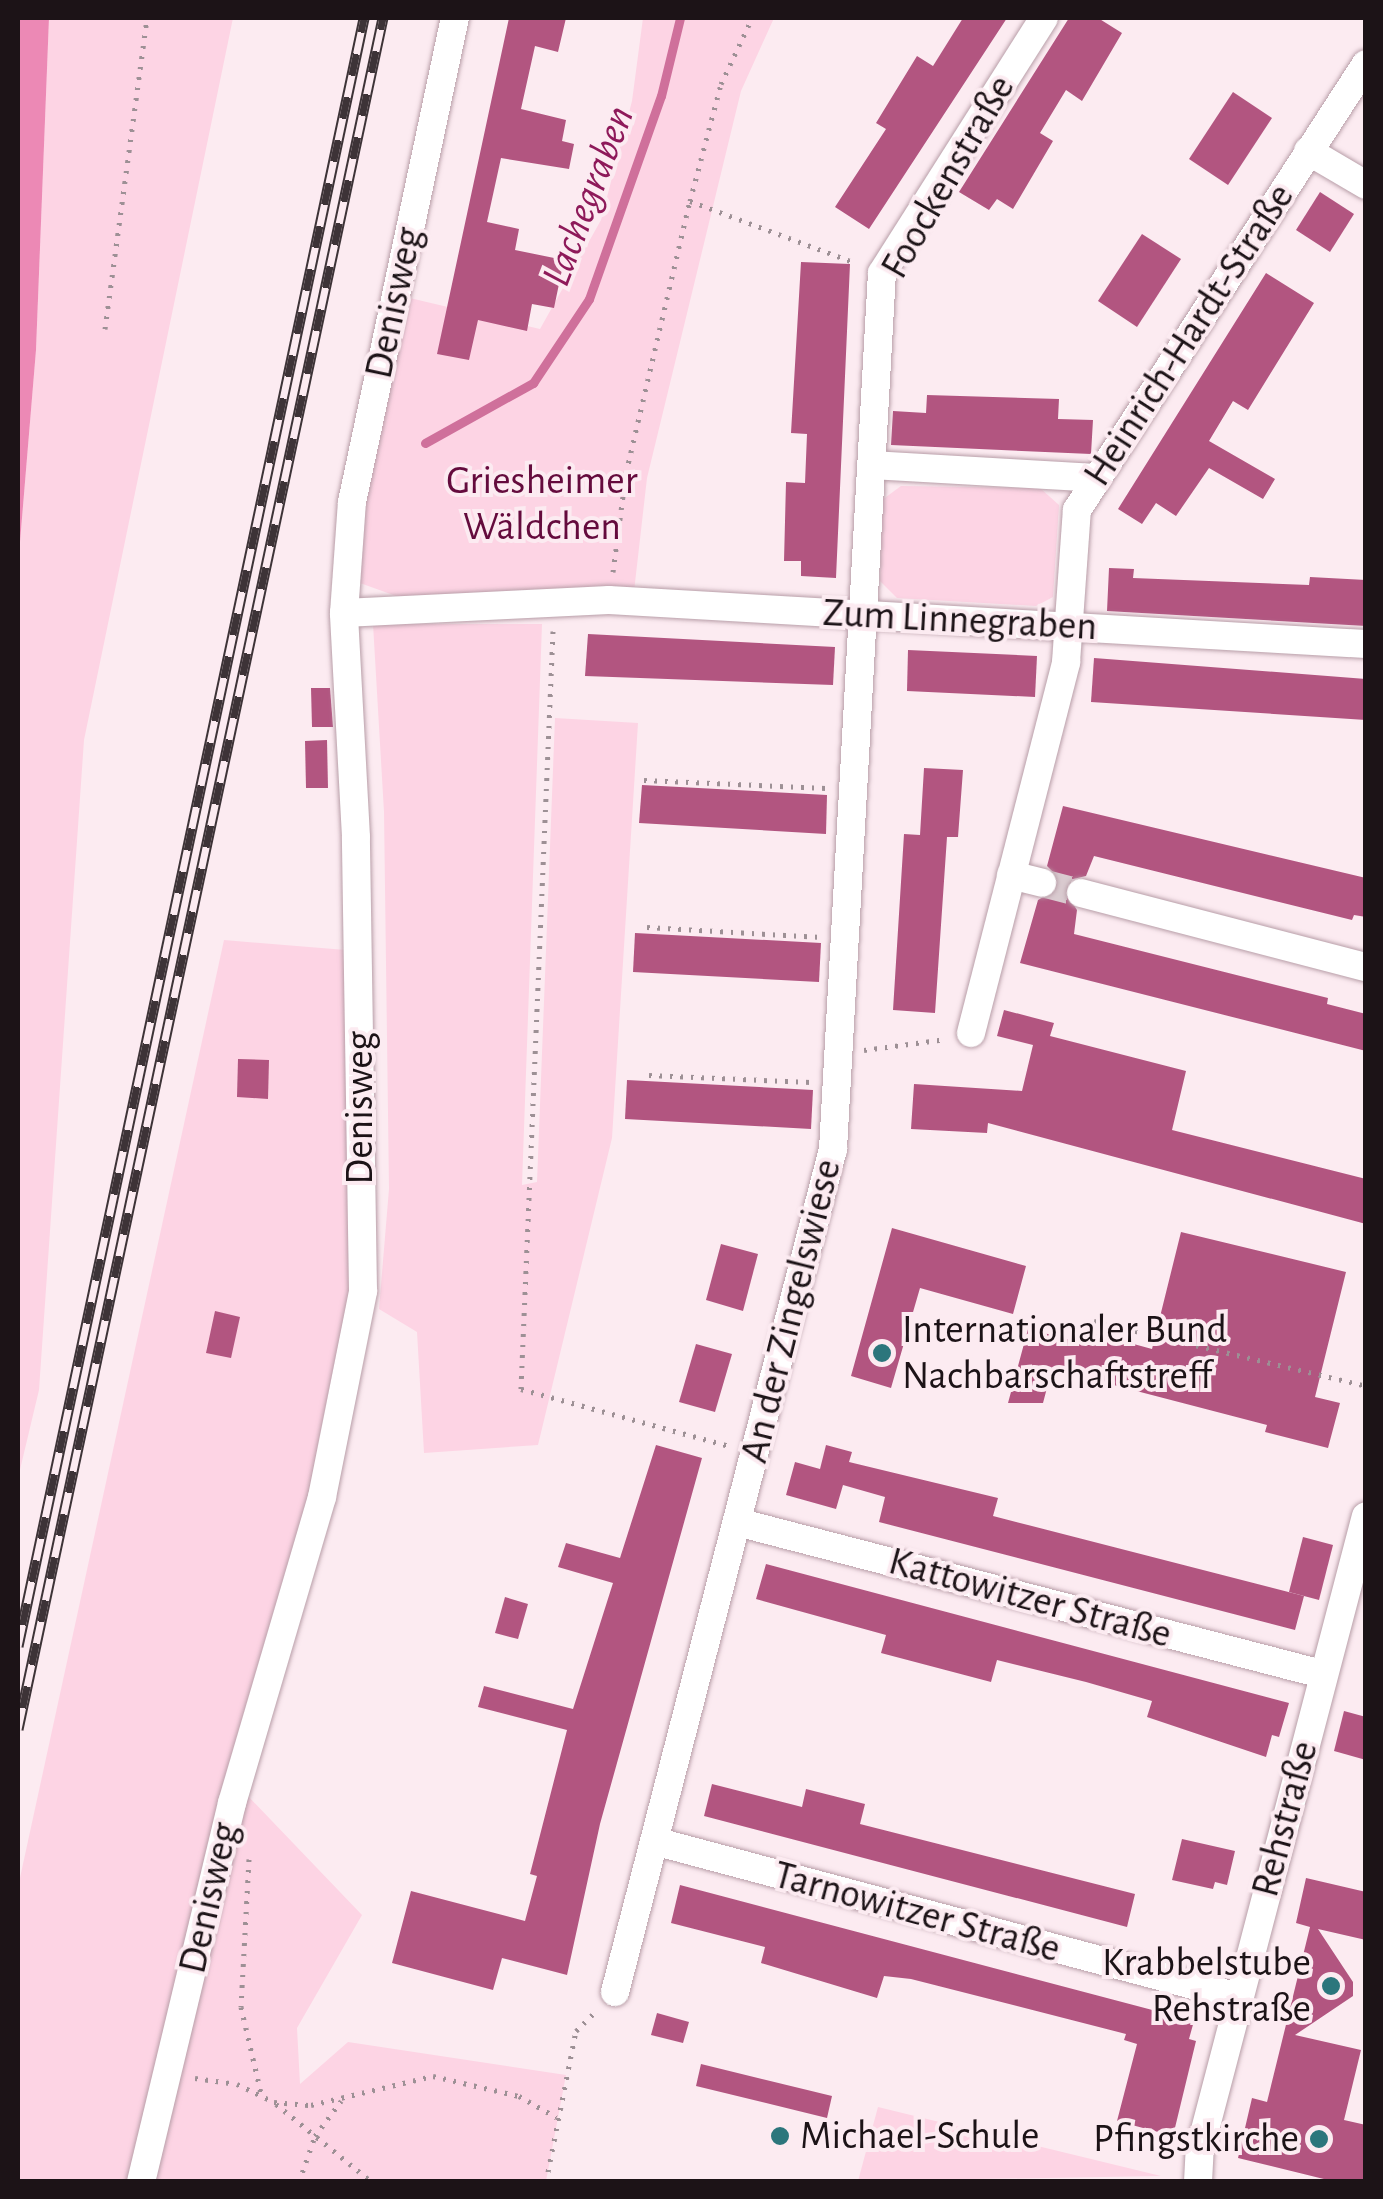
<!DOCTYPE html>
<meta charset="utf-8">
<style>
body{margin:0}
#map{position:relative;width:1383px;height:2199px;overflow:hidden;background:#fcebf1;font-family:"Alegreya Sans",sans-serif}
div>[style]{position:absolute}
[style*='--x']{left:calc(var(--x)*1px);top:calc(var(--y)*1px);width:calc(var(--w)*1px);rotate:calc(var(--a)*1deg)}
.green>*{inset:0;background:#fdd4e4}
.forest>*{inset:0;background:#ec89b5}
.stream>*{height:9px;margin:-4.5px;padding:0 4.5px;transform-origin:4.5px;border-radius:4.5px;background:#cf709b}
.building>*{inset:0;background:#b25580}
.minor-tunnel>*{height:28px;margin-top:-14px;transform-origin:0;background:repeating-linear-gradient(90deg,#dacbd0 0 28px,transparent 0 42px)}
.path>*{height:5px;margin-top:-2.5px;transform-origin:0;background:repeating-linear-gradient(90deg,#9d9095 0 2.5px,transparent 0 10.5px)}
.roads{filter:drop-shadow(0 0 2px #b89ea8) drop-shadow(0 0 2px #b89ea8)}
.minor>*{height:28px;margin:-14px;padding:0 14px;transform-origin:14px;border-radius:14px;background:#fff}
.rail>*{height:11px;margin-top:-5.5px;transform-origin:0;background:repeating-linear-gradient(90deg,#fcebf1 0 22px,#3d3337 0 44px);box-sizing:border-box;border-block:2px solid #3d3337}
.dots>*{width:28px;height:28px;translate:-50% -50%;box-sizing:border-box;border:5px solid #fcebf1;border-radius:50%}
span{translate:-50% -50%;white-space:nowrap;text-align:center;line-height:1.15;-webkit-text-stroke:8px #fcebf1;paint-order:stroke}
.street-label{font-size:40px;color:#1c1317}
.park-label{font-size:40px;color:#640b3d}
.poi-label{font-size:40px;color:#1c1317}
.left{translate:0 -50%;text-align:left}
.right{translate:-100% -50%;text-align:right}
.water-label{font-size:42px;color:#8e1a5a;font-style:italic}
.frame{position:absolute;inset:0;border:20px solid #1c1317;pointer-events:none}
</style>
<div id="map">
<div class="green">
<div style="clip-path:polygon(49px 18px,233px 18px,84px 740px,39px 1390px,18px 1478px,18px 566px,36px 350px)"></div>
<div style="clip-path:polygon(643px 18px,774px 18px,741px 91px,647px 478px,632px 609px,432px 609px,360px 583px,353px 433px,393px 294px,540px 329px,601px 220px,632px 101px)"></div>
<div style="clip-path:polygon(901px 486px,1040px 488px,1059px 505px,1053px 597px,1036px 606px,897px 598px,880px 581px,882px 500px)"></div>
<div style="clip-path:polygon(373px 624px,542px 624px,522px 1185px,537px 1182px,555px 718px,638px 723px,612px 1138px,538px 1445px,424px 1453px,417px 1332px,379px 1309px,389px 1189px,384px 812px)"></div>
<div style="clip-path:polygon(224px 940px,370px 952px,352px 1309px,309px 1522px,127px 2181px,18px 2182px,18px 1887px)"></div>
<div style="clip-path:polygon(247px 1795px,362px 1915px,297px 2028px,300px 2084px,348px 2042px,566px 2075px,546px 2181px,145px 2182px)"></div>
<div style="clip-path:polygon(878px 2107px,1161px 2176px,858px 2181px)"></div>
</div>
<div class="forest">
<div style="clip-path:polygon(18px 18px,49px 18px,36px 350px,18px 566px)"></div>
</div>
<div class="stream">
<div style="--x:425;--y:443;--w:124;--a:-29.1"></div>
<div style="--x:533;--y:383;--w:101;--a:-56.3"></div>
<div style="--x:589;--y:299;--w:215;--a:-70.5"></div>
<div style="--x:661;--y:96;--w:80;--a:-76.3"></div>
</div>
<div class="building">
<div style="clip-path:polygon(509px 18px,566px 18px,558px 52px,535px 46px,521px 109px,566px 120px,562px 141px,574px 144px,569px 169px,501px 158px,487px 222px,519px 229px,515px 250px,564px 260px,554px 308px,532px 304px,527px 331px,478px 320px,469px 360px,437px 354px)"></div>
<div style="clip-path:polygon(963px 18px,1007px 18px,869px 229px,835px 207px,886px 129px,876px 123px,917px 56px,933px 66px)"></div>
<div style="clip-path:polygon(1069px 18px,1098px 18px,1122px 33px,1082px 101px,1066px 90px,1040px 133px,1053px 141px,1013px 209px,997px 199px,989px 210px,959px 192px)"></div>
<div style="clip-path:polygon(1233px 92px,1272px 118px,1228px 185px,1189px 159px)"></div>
<div style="clip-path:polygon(1320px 192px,1354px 214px,1330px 252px,1296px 230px)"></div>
<div style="clip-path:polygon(1142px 234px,1181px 259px,1137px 327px,1098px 301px)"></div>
<div style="clip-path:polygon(801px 262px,850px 264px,836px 578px,801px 576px,801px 561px,784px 561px,786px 482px,805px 483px,807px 434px,791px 433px)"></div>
<div style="clip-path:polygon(1266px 273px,1314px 303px,1248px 410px,1233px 401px,1209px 441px,1275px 479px,1263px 499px,1209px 468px,1176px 516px,1156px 503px,1142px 524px,1118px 509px)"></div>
<div style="clip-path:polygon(927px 395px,1059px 399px,1058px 419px,1093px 420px,1091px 454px,891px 445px,893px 411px,926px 413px)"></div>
<div style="clip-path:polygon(1109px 568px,1134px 569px,1133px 578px,1309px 585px,1310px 577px,1366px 580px,1366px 626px,1107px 611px)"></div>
<div style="clip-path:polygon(588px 634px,835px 647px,833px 685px,585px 676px)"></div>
<div style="clip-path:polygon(908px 650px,1037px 656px,1035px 697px,907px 691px)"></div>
<div style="clip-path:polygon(1094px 658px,1366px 679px,1366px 720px,1091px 702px)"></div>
<div style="clip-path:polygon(311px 688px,330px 688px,333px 727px,312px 727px)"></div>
<div style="clip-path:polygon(327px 740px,328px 788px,306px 788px,305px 741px)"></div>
<div style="clip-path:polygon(924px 768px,963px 770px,958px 837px,947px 837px,935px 1013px,893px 1010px,904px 834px,920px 835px)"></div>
<div style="clip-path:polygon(642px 785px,827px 795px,826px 834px,639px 823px)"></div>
<div style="clip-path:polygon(1063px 806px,1366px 878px,1366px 917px,1354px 915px,1352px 920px,1094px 856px,1086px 876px,1069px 880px,1064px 890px,1077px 910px,1074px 934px,1328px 998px,1327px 1004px,1366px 1014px,1366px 1051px,1020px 963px,1038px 900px,1059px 888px,1058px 877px,1047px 866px)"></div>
<div style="clip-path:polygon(635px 933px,821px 943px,819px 982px,633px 972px)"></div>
<div style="clip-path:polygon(1004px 1010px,1054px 1023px,1050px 1036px,1186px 1071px,1172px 1130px,1366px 1179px,1366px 1224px,988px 1123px,987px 1133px,911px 1129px,914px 1084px,1022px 1091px,1033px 1045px,997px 1036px)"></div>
<div style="clip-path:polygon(238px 1059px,269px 1060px,268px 1099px,237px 1097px)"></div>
<div style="clip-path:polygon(627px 1080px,813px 1090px,811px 1129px,625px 1119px)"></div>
<div style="clip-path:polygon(892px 1228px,1026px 1266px,1013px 1314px,920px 1288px,891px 1388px,851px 1376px)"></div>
<div style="clip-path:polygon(1181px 1232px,1346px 1272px,1315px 1397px,1340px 1403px,1328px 1448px,1265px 1432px,1267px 1425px,1052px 1369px,1043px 1403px,1008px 1403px,1028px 1329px,1083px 1343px,1086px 1331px,1152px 1349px)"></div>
<div style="clip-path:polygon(721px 1244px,758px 1254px,743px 1311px,706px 1300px)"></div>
<div style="clip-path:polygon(215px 1311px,240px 1317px,231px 1358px,206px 1353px)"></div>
<div style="clip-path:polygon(696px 1344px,732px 1354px,715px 1412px,679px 1402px)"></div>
<div style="clip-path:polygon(656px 1445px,702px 1458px,600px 1824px,567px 1975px,502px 1958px,493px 1990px,392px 1963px,411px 1891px,525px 1921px,537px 1876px,530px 1874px,567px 1730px,478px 1707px,484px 1686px,573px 1709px,613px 1583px,558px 1567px,566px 1543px,620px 1558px)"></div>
<div style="clip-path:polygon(826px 1445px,852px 1452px,849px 1462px,998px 1498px,993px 1516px,1304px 1596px,1295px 1630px,879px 1522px,885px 1497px,843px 1485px,836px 1509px,786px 1495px,795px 1462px,820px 1469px)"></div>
<div style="clip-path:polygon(1303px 1537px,1333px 1545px,1319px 1600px,1289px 1592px)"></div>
<div style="clip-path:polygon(766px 1564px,1289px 1703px,1279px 1737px,1272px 1735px,1266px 1757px,1147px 1717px,1152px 1701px,1086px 1682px,997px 1660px,991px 1682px,881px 1653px,886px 1635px,756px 1599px)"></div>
<div style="clip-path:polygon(505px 1597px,528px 1604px,518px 1639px,495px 1633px)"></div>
<div style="clip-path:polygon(1344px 1711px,1366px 1717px,1366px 1760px,1334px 1751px)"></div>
<div style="clip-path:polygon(712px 1784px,802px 1807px,806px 1789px,865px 1804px,860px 1824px,1135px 1894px,1127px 1927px,704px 1816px)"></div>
<div style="clip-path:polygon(1182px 1839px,1235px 1851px,1227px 1885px,1215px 1882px,1213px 1889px,1172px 1880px)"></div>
<div style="clip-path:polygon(1306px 1878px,1366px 1892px,1366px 1940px,1318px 1929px,1353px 1982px,1353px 1996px,1295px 2035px,1361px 2050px,1344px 2120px,1366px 2125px,1366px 2182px,1336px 2182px,1238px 2158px,1252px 2098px,1267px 2102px,1310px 1927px,1296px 1923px)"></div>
<div style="clip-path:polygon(680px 1885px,1194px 2021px,1189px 2039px,1196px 2041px,1173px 2136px,1117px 2121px,1137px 2044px,1124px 2040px,1126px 2034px,911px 1979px,884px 1976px,877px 1998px,761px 1963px,765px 1947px,671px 1923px)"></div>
<div style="clip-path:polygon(657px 2013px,689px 2022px,683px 2043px,651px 2035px)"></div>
<div style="clip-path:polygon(701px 2064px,832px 2096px,827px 2118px,696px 2086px)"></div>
</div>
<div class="minor-tunnel">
<div style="--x:1042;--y:883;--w:40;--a:14.4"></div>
</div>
<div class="path">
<div style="--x:690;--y:201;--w:177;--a:20.5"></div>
<div style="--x:105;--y:329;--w:314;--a:-82.3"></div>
<div style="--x:613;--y:572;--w:100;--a:-82.5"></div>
<div style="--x:626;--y:473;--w:279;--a:-76.8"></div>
<div style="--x:690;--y:201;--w:121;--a:-75.2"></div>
<div style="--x:721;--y:84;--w:73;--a:-64.8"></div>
<div style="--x:553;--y:631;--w:759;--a:92.42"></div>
<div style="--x:521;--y:1389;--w:216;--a:15.3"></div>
<div style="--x:644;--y:780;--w:182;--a:2.5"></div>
<div style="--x:647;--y:927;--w:171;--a:3.3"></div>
<div style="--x:864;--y:1050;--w:83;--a:-7.6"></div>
<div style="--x:649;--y:1075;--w:162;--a:2.5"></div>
<div style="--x:1094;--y:1321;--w:280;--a:13.4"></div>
<div style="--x:249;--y:1859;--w:148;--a:93.1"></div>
<div style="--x:241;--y:2007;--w:88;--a:76.9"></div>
<div style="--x:195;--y:2078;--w:42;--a:8.1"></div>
<div style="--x:237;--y:2084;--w:41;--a:25.9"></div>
<div style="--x:274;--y:2102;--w:37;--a:5"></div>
<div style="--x:311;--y:2105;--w:125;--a:-13.4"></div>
<div style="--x:433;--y:2076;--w:88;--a:13.1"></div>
<div style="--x:519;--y:2096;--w:43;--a:29.6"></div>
<div style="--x:276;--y:2104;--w:124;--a:39.1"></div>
<div style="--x:299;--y:2182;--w:49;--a:-70.8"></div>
<div style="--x:315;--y:2136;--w:44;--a:-53.4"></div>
<div style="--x:546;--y:2182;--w:154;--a:-78.8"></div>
<div style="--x:576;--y:2031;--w:28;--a:-45"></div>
<div style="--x:734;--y:2182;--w:13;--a:0"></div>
</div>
<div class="roads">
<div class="minor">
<div style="--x:1308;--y:151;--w:67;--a:30.4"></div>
<div style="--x:872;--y:465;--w:223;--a:3.3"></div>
<div style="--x:344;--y:613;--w:265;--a:-2.8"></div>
<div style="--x:609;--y:600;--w:758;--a:3.33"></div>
<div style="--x:1011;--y:875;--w:32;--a:14"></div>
<div style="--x:1081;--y:893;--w:294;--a:14.6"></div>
<div style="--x:971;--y:1033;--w:383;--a:-75.6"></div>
<div style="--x:1066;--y:662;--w:152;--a:-85.9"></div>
<div style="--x:1077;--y:510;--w:531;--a:-57.06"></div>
<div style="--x:737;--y:1522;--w:604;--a:14.57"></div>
<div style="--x:654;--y:1841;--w:604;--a:14.96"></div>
<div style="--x:615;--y:1992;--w:871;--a:-75.5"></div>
<div style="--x:833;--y:1149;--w:877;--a:-86.8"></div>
<div style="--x:882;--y:273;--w:302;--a:-57.6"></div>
<div style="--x:141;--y:2182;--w:390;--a:-76.5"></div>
<div style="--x:232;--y:1803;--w:319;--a:-73.6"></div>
<div style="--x:322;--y:1497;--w:210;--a:-78.7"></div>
<div style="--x:363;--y:1291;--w:454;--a:-90.9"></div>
<div style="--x:356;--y:837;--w:224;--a:-93.1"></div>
<div style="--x:344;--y:613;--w:111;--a:-85.9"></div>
<div style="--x:352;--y:502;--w:495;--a:-78"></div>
<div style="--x:1198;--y:2182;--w:33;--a:-87"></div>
<div style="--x:1200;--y:2149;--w:654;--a:-75.31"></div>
</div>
</div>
<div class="rail">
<div style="--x:18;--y:1646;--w:1664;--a:-78"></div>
<div style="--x:18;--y:1729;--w:1749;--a:-77.96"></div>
</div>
<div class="dots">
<div style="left:882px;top:1353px;background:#2c767c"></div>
<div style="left:1331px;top:1986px;background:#2c767c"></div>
<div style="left:780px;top:2136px;background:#2c767c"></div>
<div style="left:1319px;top:2139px;background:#2c767c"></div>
</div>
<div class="street-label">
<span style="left:948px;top:177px;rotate:-60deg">Foockenstraße</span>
<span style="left:394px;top:303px;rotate:-78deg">Denisweg</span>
<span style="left:1189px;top:335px;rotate:-57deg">Heinrich-Hardt-Straße</span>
<span style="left:960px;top:620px;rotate:3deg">Zum Linnegraben</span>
<span style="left:360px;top:1108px;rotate:-90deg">Denisweg</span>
<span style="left:791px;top:1311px;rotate:-76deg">An der Zingelswiese</span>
<span style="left:1030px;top:1598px;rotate:15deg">Kattowitzer Straße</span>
<span style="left:1285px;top:1819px;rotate:-75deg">Rehstraße</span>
<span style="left:209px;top:1898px;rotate:-77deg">Denisweg</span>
<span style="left:917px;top:1912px;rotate:15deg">Tarnowitzer Straße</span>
</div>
<div class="park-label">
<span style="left:542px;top:504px">Griesheimer<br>Wäldchen</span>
</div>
<div class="poi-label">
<span class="left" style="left:902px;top:1353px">Internationaler Bund<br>Nachbarschaftstreff</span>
<span class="right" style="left:1311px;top:1986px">Krabbelstube<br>Rehstraße</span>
<span class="left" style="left:800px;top:2136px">Michael-Schule</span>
<span class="right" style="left:1299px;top:2139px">Pfingstkirche</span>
</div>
<div class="water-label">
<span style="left:588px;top:196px;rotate:-69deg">Lachegraben</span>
</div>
<div class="frame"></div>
</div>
